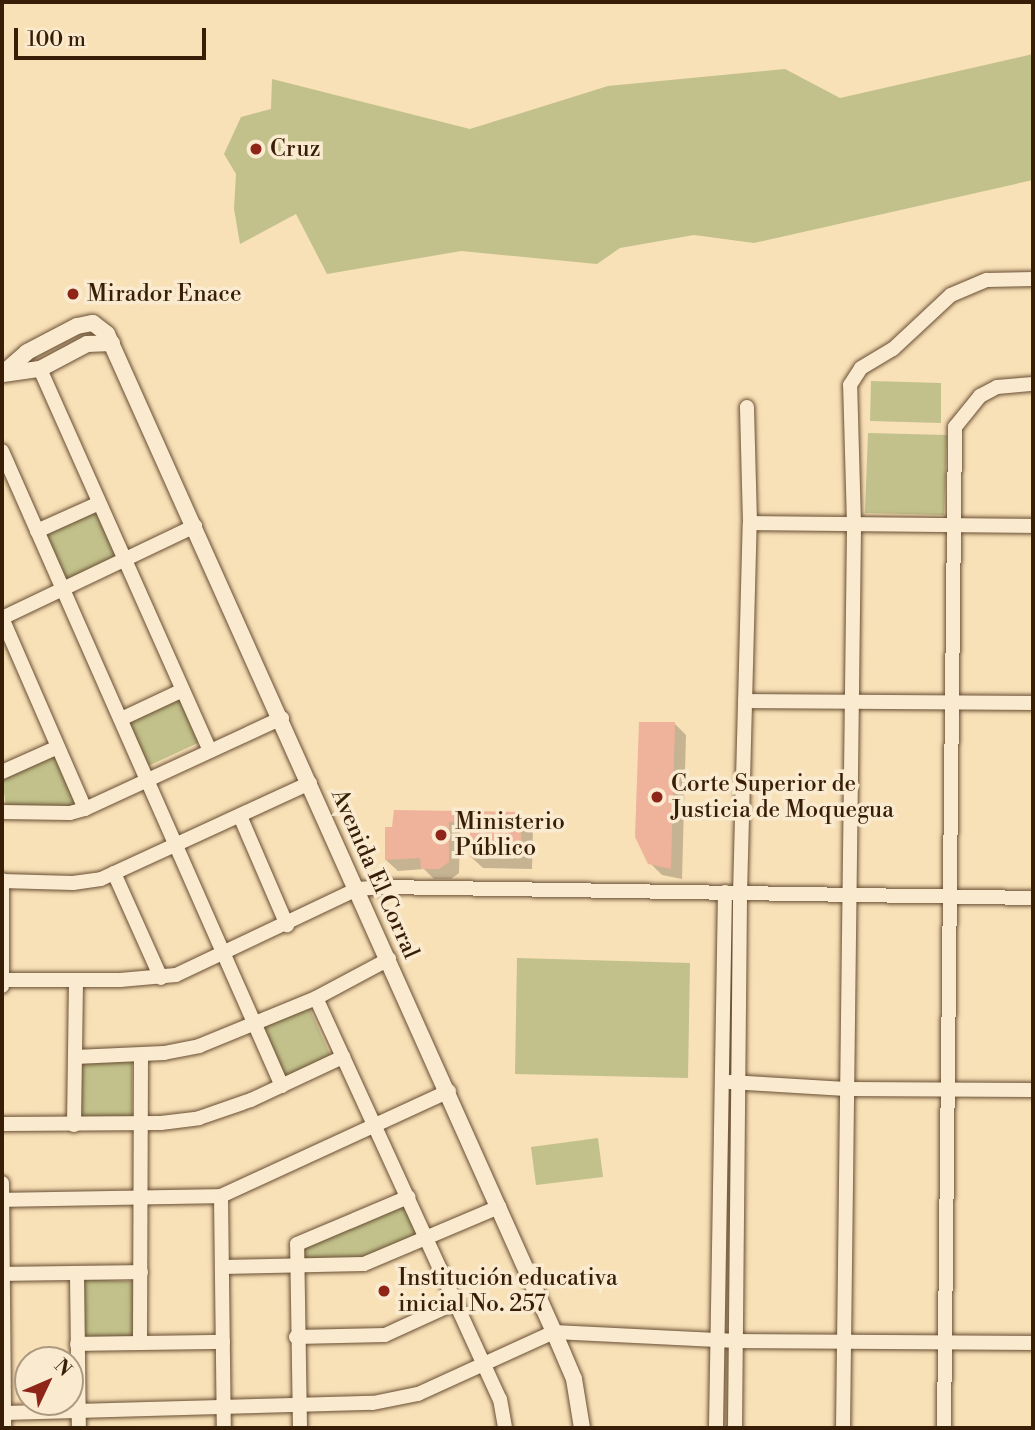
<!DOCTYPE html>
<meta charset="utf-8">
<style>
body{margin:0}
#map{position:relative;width:1035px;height:1430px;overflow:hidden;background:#f8e0b7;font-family:"Libre Bodoni",serif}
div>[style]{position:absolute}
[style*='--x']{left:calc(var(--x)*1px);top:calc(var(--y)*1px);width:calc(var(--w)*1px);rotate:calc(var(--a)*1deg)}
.green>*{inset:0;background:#c2c18b}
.shadow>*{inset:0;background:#0003}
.building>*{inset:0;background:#efb29b}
.roads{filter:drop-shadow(0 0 2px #684e33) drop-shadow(0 0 2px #684e33)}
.minor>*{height:14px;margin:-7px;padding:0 7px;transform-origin:7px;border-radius:7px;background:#faebd0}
.tertiary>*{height:16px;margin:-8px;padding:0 8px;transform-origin:8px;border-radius:8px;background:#faebd0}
.dots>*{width:19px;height:19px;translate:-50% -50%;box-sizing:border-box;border:4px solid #faebd0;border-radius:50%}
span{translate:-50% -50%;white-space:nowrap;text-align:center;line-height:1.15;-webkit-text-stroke:7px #faebd0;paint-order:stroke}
.poi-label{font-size:23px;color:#381d07}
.left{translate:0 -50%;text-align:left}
.street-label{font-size:23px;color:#381d07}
.frame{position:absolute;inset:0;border:4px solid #381d07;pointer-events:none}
.north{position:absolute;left:14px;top:1346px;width:70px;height:70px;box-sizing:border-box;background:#faebd0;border:2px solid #ac9980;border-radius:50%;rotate:46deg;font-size:19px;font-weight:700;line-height:28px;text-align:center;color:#381d07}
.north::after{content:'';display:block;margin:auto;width:24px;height:32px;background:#8f2418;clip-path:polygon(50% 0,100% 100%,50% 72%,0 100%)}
.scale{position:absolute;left:14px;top:28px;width:192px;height:32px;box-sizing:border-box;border:4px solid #381d07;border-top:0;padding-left:9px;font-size:21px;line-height:24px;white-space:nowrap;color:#381d07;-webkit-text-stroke:5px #faebd0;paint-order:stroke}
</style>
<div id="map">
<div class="green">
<div style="clip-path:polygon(1033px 54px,1033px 180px,754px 243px,694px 235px,620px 248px,597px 264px,461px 251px,327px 274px,296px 214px,240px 244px,234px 209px,236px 174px,224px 154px,241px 117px,271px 109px,272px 79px,470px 129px,608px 86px,785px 69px,840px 98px)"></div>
<div style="clip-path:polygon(871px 381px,941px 383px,941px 423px,870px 421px)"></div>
<div style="clip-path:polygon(868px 433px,947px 435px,944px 515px,865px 513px)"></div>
<div style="clip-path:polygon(98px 508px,120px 559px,66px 585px,41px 533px)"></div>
<div style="clip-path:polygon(180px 698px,200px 742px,148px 766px,128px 723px)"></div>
<div style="clip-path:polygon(57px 753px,81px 806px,6px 807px,2px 777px)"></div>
<div style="clip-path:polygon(517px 958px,690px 963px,688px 1078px,515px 1074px)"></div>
<div style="clip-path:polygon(308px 1005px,332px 1059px,287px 1081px,262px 1025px)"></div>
<div style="clip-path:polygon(132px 1060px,132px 1120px,81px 1120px,79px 1061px)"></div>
<div style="clip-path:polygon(598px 1138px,603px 1177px,536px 1185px,531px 1147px)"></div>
<div style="clip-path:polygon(406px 1202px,422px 1238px,381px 1256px,303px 1264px,302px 1248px)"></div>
<div style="clip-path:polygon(81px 1279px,140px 1282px,142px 1340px,82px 1341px)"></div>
</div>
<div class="shadow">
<div style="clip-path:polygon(674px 723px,686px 735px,682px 879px,662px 875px,650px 863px)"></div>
<div style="clip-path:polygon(396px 812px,521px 814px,533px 826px,532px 869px,483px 868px,471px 857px,472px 832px,460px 832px,459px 873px,451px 879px,434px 879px,424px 869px,398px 871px,386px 860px)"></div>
</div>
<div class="building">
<div style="clip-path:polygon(639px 722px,675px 722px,671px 869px,648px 864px,635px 837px)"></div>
<div style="clip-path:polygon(394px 810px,522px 812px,521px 858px,470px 857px,470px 821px,449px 822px,449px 862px,439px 869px,421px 869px,420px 858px,385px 860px,385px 827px,392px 827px)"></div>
</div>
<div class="roads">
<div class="minor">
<div style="--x:40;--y:369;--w:418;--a:66"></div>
<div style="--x:2;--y:451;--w:694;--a:66.21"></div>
<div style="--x:750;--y:523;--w:283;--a:0.6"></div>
<div style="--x:37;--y:531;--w:68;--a:-24.3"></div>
<div style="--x:2;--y:618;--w:214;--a:-25.5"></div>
<div style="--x:2;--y:618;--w:208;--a:66.5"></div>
<div style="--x:745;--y:701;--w:288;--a:0.4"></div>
<div style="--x:121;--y:719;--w:68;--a:-25.1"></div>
<div style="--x:2;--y:772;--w:61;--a:-24.1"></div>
<div style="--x:2;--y:812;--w:68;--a:0.8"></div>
<div style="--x:70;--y:813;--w:16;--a:-15"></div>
<div style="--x:85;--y:809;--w:217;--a:-24.8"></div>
<div style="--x:240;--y:816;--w:119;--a:66.7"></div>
<div style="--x:114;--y:873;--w:115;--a:65.9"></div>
<div style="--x:2;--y:880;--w:106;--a:90"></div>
<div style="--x:2;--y:881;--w:71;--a:1.6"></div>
<div style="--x:73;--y:883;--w:28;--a:-8"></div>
<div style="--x:101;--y:879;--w:230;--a:-24.7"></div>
<div style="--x:2;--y:980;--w:118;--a:0"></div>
<div style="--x:120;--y:980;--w:56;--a:-5.1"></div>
<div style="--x:176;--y:975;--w:200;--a:-25.4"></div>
<div style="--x:357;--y:889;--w:27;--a:-4"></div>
<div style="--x:384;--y:887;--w:649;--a:0.97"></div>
<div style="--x:316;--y:998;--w:441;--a:65.4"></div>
<div style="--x:500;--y:1399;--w:29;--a:80"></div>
<div style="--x:75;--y:1057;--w:89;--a:-2.6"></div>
<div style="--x:164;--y:1053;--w:36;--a:-11"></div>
<div style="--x:199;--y:1046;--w:126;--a:-22.3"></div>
<div style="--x:316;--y:998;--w:83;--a:-28.1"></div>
<div style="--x:730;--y:1082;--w:116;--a:3.5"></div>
<div style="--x:846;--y:1089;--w:187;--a:0.3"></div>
<div style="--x:2;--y:1124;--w:159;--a:-0.4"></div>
<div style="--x:161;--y:1123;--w:38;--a:-7"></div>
<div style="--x:199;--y:1118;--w:55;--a:-19.1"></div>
<div style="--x:251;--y:1100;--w:102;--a:-25.1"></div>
<div style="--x:74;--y:1125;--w:145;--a:-89.2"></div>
<div style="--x:2;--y:1183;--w:245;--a:89.5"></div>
<div style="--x:221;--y:1196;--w:232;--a:89.3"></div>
<div style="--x:2;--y:1200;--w:219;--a:-1"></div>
<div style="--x:221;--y:1196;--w:251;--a:-24.7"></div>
<div style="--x:222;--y:1267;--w:142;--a:-1.2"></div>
<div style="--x:364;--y:1264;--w:147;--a:-22.9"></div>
<div style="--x:2;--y:1274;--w:139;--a:-0.8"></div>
<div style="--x:77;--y:1274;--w:154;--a:89.3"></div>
<div style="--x:296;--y:1337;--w:89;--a:-1.3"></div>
<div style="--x:385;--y:1335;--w:79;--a:-24.6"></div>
<div style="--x:140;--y:1342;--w:287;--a:-89.8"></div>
<div style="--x:77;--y:1344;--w:146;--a:-0.8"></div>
<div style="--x:4;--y:1413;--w:369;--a:-1.6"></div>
<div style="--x:373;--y:1403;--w:46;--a:-11.3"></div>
<div style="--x:418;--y:1394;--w:149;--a:-24.5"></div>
<div style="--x:554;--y:1332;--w:183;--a:2.8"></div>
<div style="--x:737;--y:1341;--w:296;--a:0.4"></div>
<div style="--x:300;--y:1428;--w:184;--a:-90.9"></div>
<div style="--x:297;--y:1244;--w:121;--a:-22.9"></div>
<div style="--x:716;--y:1428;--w:536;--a:-89.04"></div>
<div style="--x:735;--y:1428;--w:534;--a:-89.46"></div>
<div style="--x:740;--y:894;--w:371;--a:-88.5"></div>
<div style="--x:750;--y:523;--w:116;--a:-91.5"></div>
<div style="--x:843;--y:1428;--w:904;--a:-89.3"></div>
<div style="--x:854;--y:524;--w:139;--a:-91.6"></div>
<div style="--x:850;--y:385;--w:20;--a:-57"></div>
<div style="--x:861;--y:368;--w:37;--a:-31"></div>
<div style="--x:893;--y:349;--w:79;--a:-43"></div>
<div style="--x:951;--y:295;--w:39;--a:-23"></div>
<div style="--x:987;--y:280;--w:46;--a:-1.2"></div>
<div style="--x:944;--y:1428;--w:1001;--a:-89.37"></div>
<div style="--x:955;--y:427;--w:40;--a:-51"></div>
<div style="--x:980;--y:396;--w:19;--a:-28"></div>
<div style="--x:997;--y:387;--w:36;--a:-5"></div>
</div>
<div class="tertiary">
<div style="--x:2;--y:374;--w:33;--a:-41"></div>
<div style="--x:27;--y:352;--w:56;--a:-27.5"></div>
<div style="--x:77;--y:326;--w:16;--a:-11"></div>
<div style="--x:93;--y:323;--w:18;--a:38"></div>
<div style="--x:107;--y:334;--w:1094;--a:65.87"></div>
<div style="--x:554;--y:1332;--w:51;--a:66.9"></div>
<div style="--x:574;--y:1379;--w:50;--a:80.7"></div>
<div style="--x:3;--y:374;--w:37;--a:-8"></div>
<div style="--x:40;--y:369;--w:53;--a:-28"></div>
<div style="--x:87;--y:344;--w:25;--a:-2"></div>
</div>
</div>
<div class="dots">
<div style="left:256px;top:149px;background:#8f2418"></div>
<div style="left:73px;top:294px;background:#8f2418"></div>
<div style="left:657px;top:797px;background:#8f2418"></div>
<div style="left:441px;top:835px;background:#8f2418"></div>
<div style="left:384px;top:1291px;background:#8f2418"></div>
</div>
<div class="poi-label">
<span class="left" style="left:270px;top:149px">Cruz</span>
<span class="left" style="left:87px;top:294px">Mirador Enace</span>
<span class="left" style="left:671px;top:797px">Corte Superior de<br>Justicia de Moquegua</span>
<span class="left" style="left:455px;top:835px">Ministerio<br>Público</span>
<span class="left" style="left:398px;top:1291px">Institución educativa<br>inicial No. 257</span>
</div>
<div class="street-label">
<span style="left:375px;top:874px;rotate:66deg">Avenida El Corral</span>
</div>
<div class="frame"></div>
<div class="north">N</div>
<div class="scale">100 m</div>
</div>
